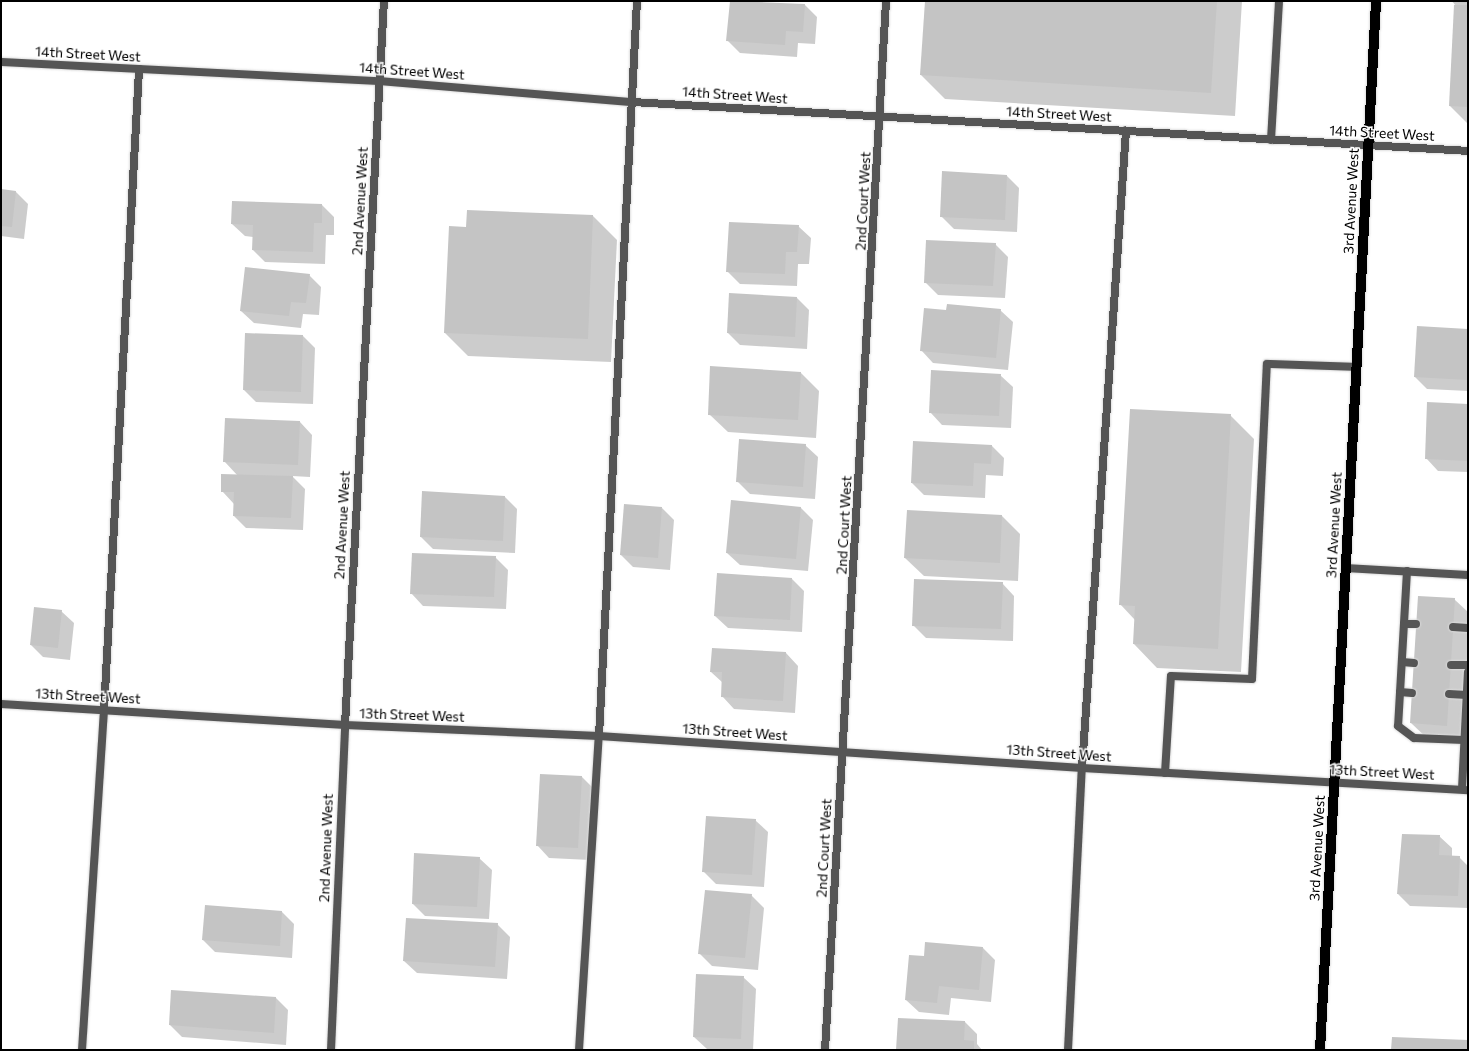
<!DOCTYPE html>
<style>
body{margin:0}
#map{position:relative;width:1469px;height:1051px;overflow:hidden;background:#fff;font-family:Commissioner,sans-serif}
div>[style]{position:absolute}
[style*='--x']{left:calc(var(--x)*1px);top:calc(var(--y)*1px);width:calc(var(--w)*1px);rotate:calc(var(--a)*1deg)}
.shadow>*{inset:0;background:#0003}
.building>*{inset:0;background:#c4c4c4}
.roads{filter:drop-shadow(0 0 1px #dbdbdb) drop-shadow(0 0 1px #dbdbdb)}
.lane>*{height:8px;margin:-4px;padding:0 4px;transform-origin:4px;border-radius:4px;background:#555}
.street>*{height:8px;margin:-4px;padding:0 4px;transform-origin:4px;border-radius:4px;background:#555}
.primary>*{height:10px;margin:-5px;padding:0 5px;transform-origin:5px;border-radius:5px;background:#000}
span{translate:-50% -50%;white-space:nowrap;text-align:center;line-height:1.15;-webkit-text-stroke:3px #fff;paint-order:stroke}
.street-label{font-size:14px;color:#000}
.frame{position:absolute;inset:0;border:2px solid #000;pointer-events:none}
</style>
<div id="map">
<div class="shadow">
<div style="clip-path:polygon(731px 1px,805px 5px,817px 17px,815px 44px,798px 43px,797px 57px,740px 53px,727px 40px)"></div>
<div style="clip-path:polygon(926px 1px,1242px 1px,1235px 116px,945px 99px,921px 75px)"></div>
<div style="clip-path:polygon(1468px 1px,1468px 124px,1450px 106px,1455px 5px,1452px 1px)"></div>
<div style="clip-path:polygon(1007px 176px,1019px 188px,1017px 232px,954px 229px,941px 216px)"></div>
<div style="clip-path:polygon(1px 190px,16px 192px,28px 204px,24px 239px,1px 236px)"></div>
<div style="clip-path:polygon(322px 205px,334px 217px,334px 235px,326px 235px,325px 264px,265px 262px,253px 250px,253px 237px,245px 236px,232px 224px)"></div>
<div style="clip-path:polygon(593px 216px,617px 240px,611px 362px,468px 356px,445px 333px,467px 228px)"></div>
<div style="clip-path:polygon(798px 226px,811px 238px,809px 264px,798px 264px,797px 286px,740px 284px,727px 271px)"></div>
<div style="clip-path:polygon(995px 244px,1008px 257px,1005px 298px,938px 295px,925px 282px)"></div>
<div style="clip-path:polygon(309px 275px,321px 287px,319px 315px,303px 314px,301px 328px,254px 323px,241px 311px)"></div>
<div style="clip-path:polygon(797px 298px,809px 310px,807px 349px,740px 345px,728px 333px)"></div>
<div style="clip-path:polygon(1000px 310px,1013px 322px,1008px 370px,933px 363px,921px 350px)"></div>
<div style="clip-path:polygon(1468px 330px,1468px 391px,1427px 389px,1415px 377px)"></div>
<div style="clip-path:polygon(303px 336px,315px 348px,313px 404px,256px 402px,244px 390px)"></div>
<div style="clip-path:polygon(801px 373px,819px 391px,816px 438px,728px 432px,709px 414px)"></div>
<div style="clip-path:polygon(1000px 375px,1013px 387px,1011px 428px,942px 425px,930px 412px)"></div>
<div style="clip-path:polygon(1468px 405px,1468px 472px,1438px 471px,1426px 458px)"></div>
<div style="clip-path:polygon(1230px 415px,1254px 439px,1241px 672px,1157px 668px,1134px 644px,1135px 620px,1120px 604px)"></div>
<div style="clip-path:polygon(300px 422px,312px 435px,310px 477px,292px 476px,305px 489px,303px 530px,246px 528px,234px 516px,234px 504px,222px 491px,238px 476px,224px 461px)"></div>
<div style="clip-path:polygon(805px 445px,818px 457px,815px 499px,750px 494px,737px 481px)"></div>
<div style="clip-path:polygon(992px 446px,1004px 458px,1003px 476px,986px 475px,985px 498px,924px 495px,912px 483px)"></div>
<div style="clip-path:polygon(505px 497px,517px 509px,515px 553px,433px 549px,421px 537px)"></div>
<div style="clip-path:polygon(800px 507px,813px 520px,808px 571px,740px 565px,727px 553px)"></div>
<div style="clip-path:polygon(662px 508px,674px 520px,670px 570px,633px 567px,621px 555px)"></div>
<div style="clip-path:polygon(1002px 516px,1020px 534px,1018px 581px,924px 576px,905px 558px)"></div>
<div style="clip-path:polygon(495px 557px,508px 570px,506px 609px,423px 606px,411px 593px)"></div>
<div style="clip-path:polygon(792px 579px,804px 591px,802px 632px,728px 628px,715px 616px)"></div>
<div style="clip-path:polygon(1002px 583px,1014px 596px,1013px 641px,926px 638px,913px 625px)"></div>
<div style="clip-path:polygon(1454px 599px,1468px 612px,1465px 743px,1430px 741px,1411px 723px)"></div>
<div style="clip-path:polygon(61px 611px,74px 623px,70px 660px,43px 657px,31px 645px)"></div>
<div style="clip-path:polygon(786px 653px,798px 666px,795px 713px,734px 709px,722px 696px,723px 683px,711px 672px)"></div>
<div style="clip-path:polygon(541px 775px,582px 777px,594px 789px,590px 860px,549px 858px,537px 845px)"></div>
<div style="clip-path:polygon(755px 820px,768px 832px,764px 887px,716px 884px,704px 872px)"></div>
<div style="clip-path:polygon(1439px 836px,1452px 848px,1452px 856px,1459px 857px,1468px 866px,1468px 908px,1410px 906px,1398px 894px)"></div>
<div style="clip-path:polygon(479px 858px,492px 870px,489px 919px,425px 916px,413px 904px)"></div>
<div style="clip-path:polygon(751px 895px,764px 908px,758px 970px,712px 966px,699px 953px)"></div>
<div style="clip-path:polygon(282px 912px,294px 924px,292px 958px,215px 952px,203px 940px)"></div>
<div style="clip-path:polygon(497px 924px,510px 937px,507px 979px,417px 973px,404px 961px)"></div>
<div style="clip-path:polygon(983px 948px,995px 960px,991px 1002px,951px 998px,949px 1015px,919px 1012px,906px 1000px,925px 957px)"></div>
<div style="clip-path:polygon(743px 977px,756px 989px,753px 1050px,707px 1049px,694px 1037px)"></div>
<div style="clip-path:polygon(275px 997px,288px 1010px,286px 1045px,182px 1037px,170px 1025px)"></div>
<div style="clip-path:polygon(965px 1022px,977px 1034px,977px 1044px,982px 1050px,897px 1050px)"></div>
</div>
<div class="building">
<div style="clip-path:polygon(730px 1px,805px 4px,803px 32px,786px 31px,785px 45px,726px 41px)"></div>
<div style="clip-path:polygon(925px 1px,1217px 1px,1211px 93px,920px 75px)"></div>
<div style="clip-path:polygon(1451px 1px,1468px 1px,1468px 3px,1451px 2px)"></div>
<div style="clip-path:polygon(1454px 5px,1468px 5px,1468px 107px,1449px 106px)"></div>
<div style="clip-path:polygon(942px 171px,1007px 175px,1005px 220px,940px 217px)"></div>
<div style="clip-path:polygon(1px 189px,16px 191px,12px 227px,1px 226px)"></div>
<div style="clip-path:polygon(232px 201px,322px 204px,322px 223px,314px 223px,313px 252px,252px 250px,253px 225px,231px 224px)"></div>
<div style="clip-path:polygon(467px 210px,593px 215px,588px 339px,444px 333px,449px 226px,466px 227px)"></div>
<div style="clip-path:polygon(729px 222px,799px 225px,797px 252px,786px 252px,785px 274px,726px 272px)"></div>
<div style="clip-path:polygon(926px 240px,996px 243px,993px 286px,924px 283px)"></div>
<div style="clip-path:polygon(245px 267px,310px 274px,306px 303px,291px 302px,289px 316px,240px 311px)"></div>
<div style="clip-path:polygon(729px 293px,797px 297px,795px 337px,727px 333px)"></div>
<div style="clip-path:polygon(947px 304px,1001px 309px,996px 358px,920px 351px,924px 308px,946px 310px)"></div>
<div style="clip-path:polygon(1417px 326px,1468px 329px,1468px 380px,1414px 377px)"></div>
<div style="clip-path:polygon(245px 333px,303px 335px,301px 392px,243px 390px)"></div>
<div style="clip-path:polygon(710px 366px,801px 372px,798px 420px,708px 415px)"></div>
<div style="clip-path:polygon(931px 370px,1001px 374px,999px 416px,929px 413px)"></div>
<div style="clip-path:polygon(1427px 402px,1468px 404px,1468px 461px,1425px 459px)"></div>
<div style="clip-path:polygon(1130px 409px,1231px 414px,1218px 649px,1133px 644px,1135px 606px,1119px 605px)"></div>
<div style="clip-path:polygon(225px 418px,300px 421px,298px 465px,223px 462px)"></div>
<div style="clip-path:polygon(739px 439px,806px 444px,803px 487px,736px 482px)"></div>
<div style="clip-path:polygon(913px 441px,992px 445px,991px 464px,974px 463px,973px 486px,911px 483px)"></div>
<div style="clip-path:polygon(221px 474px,293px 476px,291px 518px,233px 516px,234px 492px,221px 492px)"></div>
<div style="clip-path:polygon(422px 491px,505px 496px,503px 541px,420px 537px)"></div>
<div style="clip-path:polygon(731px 500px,801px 507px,796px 559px,726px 553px)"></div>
<div style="clip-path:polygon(624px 504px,662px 507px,658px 558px,620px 555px)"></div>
<div style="clip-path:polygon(907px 510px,1002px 515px,1000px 563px,904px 558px)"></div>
<div style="clip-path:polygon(412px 553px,496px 556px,494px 597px,410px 594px)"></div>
<div style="clip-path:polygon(717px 573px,792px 578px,790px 620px,714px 616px)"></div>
<div style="clip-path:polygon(914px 579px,1003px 582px,1001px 629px,912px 626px)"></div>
<div style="clip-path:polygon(1418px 596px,1455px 598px,1447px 726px,1410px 723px)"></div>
<div style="clip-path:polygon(34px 607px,62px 610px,58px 648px,30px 645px)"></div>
<div style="clip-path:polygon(712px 648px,786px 652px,783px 701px,721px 697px,722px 672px,710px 672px)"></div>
<div style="clip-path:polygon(540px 774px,582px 776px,578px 848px,536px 846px)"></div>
<div style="clip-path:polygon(706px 816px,756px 819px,752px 875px,702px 872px)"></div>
<div style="clip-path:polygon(1402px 834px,1440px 835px,1439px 855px,1460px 856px,1458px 896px,1397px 894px)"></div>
<div style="clip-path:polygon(414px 853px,480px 857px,477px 907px,412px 904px)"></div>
<div style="clip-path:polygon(705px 890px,752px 894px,745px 958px,698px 954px)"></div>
<div style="clip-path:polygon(205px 905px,282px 911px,280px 946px,202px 940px)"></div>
<div style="clip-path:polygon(406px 918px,498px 923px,495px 967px,403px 961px)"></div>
<div style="clip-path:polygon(925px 942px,983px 947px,979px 990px,939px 986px,937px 1003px,905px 1000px,909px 955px,924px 956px)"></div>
<div style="clip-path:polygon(696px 974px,744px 976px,741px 1039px,693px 1037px)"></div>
<div style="clip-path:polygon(171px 990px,276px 997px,274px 1033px,169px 1025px)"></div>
<div style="clip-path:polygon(898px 1018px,965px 1021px,964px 1040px,974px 1041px,974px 1050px,896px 1050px)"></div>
<div style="clip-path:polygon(1392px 1037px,1468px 1040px,1468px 1050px,1391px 1050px)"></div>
</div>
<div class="roads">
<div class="lane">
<div style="--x:1271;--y:140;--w:139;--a:-86.7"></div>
<div style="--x:1345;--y:568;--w:123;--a:3.3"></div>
<div style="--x:1407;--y:571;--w:155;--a:93.3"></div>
<div style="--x:1398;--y:726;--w:20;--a:37"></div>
<div style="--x:1414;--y:738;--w:50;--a:2.3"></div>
<div style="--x:1404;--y:624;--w:12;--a:0"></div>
<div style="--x:1453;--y:627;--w:15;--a:4"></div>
<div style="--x:1402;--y:662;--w:12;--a:5"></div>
<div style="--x:1451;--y:665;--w:17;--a:0"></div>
<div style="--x:1400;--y:692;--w:12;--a:5"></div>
<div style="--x:1449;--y:694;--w:18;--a:3"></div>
<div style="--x:1165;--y:773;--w:97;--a:-86.5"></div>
<div style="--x:1171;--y:676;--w:81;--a:2.1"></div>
<div style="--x:1252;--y:679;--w:315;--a:-87.3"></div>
<div style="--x:1267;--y:364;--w:89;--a:1.9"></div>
<div style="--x:1462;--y:789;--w:117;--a:-87.1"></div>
<div style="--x:82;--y:1050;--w:341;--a:-86.3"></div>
<div style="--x:104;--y:710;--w:642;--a:-86.87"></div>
<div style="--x:579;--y:1050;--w:315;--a:-86.4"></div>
<div style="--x:599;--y:736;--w:736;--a:-87.04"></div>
<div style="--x:1068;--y:1050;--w:282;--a:-87.2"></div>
<div style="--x:1082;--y:768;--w:639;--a:-86.05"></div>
</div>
<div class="street">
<div style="--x:1;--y:62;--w:379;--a:2.9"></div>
<div style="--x:380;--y:81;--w:253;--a:4.8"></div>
<div style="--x:632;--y:102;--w:837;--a:3.35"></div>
<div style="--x:1;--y:704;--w:345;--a:3.5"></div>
<div style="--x:345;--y:725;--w:254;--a:2.5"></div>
<div style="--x:599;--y:736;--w:484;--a:3.8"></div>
<div style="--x:1082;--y:768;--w:387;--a:3.3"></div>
<div style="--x:331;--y:1050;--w:325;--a:-87.5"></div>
<div style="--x:345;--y:725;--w:725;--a:-86.92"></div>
<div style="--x:825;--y:1050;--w:1051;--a:-86.67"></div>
</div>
<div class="primary">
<div style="--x:1320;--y:1050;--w:1050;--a:-86.94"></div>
</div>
</div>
<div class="street-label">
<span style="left:88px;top:54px;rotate:3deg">14th Street West</span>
<span style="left:412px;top:71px;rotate:4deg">14th Street West</span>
<span style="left:735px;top:95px;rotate:4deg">14th Street West</span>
<span style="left:1059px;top:114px;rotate:3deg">14th Street West</span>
<span style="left:1382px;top:133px;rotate:3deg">14th Street West</span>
<span style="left:360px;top:201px;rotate:-87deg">2nd Avenue West</span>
<span style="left:863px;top:201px;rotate:-87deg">2nd Court West</span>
<span style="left:1351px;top:201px;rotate:-87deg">3rd Avenue West</span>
<span style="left:342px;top:525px;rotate:-87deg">2nd Avenue West</span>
<span style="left:844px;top:525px;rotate:-87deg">2nd Court West</span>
<span style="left:1334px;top:525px;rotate:-87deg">3rd Avenue West</span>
<span style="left:88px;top:696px;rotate:3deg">13th Street West</span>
<span style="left:412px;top:715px;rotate:2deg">13th Street West</span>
<span style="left:735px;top:732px;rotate:4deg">13th Street West</span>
<span style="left:1059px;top:753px;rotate:4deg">13th Street West</span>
<span style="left:1382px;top:772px;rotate:3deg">13th Street West</span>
<span style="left:326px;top:848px;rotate:-88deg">2nd Avenue West</span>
<span style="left:824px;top:848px;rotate:-87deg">2nd Court West</span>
<span style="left:1317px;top:848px;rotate:-87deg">3rd Avenue West</span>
</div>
<div class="frame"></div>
</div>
